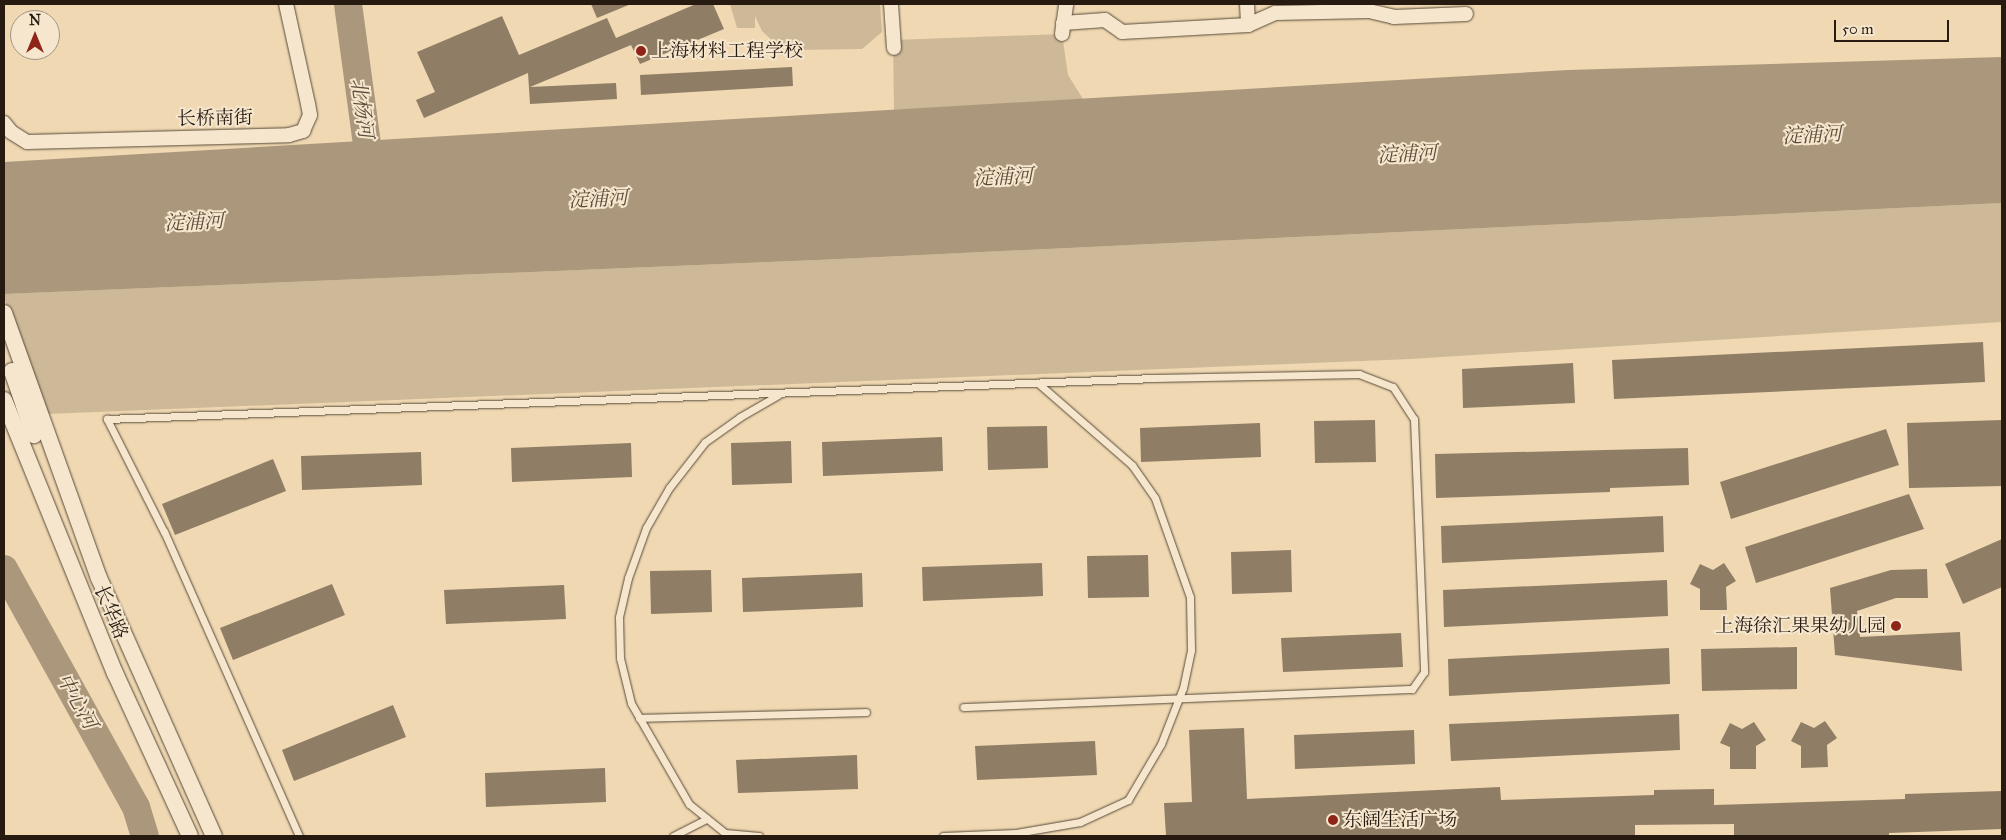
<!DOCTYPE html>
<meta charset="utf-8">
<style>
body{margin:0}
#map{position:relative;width:2006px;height:840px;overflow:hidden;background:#efd8b2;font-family:"IM FELL Great Primer","Noto Serif SC",serif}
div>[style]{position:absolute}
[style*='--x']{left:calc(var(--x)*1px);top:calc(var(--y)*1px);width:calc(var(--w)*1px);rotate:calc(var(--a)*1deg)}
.green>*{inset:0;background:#cdb897}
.water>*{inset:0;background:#ab977b}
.river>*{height:28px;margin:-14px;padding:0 14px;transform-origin:14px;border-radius:14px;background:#ab977b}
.building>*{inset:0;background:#8f7d65}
.roads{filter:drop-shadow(0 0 1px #584a39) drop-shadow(0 0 1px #584a39)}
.service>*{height:7px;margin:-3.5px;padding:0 3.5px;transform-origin:3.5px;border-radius:3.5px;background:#f5e6cd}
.minor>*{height:14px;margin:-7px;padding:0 7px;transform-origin:7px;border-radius:7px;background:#f5e6cd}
.tertiary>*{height:16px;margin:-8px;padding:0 8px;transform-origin:8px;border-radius:8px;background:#f5e6cd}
.dots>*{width:14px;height:14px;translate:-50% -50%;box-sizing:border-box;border:2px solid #f5e6cd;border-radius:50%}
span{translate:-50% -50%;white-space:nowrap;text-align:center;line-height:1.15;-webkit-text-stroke:4px #f5e6cd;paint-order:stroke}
.poi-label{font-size:19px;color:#261a11}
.left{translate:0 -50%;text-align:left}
.right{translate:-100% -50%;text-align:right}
.street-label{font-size:19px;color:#261a11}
.water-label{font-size:20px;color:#5b4c3b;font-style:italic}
.frame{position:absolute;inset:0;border:5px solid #261a11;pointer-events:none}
.north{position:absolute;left:10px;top:10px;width:50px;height:50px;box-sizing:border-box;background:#f5e6cd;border:1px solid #a29482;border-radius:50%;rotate:0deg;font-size:14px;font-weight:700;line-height:20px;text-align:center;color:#261a11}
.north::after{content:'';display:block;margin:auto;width:18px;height:22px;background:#8f2418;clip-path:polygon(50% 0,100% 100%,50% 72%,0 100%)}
.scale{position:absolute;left:1834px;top:20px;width:115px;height:22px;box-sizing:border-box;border:2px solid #261a11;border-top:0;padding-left:6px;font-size:15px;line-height:18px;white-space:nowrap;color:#261a11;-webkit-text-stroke:4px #f5e6cd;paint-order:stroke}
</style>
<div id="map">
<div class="green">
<div style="clip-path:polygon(730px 4px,880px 4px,882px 32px,862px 49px,795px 50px,777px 45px,762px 31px,755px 16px,755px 28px,737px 28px)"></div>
<div style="clip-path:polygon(1062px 34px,1068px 75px,1083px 99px,894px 110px,893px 40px)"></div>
<div style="clip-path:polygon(2002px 203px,2002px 322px,1410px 359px,47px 414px,4px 298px,4px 294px,818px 260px)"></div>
</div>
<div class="water">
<div style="clip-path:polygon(2002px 57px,2002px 203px,818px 260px,4px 294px,4px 162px,1568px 70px)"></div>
</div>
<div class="river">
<div style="--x:348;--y:4;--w:179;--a:82.3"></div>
<div style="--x:4;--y:569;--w:272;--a:61"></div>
<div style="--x:136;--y:807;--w:30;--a:73"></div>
</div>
<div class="building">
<div style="clip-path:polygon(591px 4px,631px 4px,597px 18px)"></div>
<div style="clip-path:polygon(696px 4px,713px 4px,724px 29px,640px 64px,631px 45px,530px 87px,616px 83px,617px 99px,530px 104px,528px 73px,424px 118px,416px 100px,435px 92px,417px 52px,502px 16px,519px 55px,607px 18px,616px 38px)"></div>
<div style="clip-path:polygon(792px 67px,793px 86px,641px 95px,640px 75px)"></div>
<div style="clip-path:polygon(1983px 342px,1985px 382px,1614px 399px,1612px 360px)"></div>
<div style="clip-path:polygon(1573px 363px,1575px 403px,1463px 408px,1462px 369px)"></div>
<div style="clip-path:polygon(1375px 420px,1376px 462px,1315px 463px,1314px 421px)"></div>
<div style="clip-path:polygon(2002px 420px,2002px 486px,1909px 488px,1907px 423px)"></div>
<div style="clip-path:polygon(1260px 423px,1261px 457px,1141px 462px,1140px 428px)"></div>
<div style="clip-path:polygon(1047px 426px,1048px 468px,988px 470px,987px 427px)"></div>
<div style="clip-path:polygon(1886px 429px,1899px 465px,1731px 519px,1720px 482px)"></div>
<div style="clip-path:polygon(942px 437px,943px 471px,823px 476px,822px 442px)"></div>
<div style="clip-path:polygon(791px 441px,792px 483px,732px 485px,731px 443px)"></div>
<div style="clip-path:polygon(631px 443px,632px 477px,512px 482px,511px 448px)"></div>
<div style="clip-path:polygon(1688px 448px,1689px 485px,1610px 488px,1610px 492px,1436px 498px,1435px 454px)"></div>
<div style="clip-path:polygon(421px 452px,422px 485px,302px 490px,301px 456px)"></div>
<div style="clip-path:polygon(273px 459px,286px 491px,175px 535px,162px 504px)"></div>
<div style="clip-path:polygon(1909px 494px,1924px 529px,1756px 583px,1745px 547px)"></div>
<div style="clip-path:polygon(1663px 516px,1664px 552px,1442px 563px,1441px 526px)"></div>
<div style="clip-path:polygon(2002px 539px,2002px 587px,1963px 604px,1945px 564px)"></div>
<div style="clip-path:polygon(1291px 550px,1292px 592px,1232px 594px,1231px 552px)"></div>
<div style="clip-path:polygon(1148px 555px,1149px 597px,1088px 598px,1087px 556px)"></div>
<div style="clip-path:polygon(1042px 563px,1043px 596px,923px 601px,922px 567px)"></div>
<div style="clip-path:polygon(1724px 563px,1736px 581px,1726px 587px,1727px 610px,1700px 610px,1700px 589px,1690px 584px,1700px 564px,1713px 570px)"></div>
<div style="clip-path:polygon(1927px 569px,1928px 598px,1896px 598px,1857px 611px,1860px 637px,1960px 632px,1962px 671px,1835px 655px,1830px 588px,1891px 570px)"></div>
<div style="clip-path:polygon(711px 570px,712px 612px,651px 614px,650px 571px)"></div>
<div style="clip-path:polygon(862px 573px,863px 607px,743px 612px,742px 578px)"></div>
<div style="clip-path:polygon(1667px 580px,1668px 616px,1444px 627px,1443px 590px)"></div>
<div style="clip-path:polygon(332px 584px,345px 615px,233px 660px,220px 628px)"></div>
<div style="clip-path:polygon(564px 585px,566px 619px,446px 624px,444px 590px)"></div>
<div style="clip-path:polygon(1401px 633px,1403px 667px,1283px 672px,1281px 638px)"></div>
<div style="clip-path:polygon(1797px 647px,1797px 689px,1702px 691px,1701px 649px)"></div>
<div style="clip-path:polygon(1669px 648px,1670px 684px,1449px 696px,1448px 659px)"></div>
<div style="clip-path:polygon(393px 705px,406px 737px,294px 781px,282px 750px)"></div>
<div style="clip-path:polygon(1679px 714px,1680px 750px,1451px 761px,1449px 724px)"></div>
<div style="clip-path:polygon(1825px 721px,1837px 738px,1827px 745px,1828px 767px,1801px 768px,1801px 746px,1791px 741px,1801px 722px,1814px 728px)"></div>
<div style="clip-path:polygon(1754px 722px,1766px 740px,1756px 746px,1756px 769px,1730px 769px,1730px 747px,1720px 743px,1730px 723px,1742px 729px)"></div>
<div style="clip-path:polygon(1244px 728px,1247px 799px,1500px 787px,1501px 800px,1654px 795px,1654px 790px,1714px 789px,1714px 805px,1905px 799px,1905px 794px,2002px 791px,2002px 829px,1889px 833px,1889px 836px,1734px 836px,1734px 824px,1635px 825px,1635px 836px,1166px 836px,1164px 803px,1192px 802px,1189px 730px)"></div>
<div style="clip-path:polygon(1414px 730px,1415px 764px,1295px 769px,1294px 735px)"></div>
<div style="clip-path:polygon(1095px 741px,1097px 775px,977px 780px,975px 746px)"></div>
<div style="clip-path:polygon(857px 755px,858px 789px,738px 793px,736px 760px)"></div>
<div style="clip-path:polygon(605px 768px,606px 802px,486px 807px,485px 773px)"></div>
</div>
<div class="roads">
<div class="service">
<div style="--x:639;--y:718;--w:227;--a:-1.5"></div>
<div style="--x:299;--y:836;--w:333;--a:-113.9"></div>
<div style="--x:164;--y:532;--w:127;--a:-116.8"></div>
<div style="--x:107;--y:419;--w:1048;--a:-2.24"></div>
<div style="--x:1154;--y:378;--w:205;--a:-1.1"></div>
<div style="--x:1359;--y:374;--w:36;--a:21"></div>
<div style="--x:1393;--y:387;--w:38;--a:57"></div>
<div style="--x:1414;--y:419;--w:253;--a:87.7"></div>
<div style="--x:1424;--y:672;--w:21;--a:125"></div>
<div style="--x:1412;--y:689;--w:449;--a:177.7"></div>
<div style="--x:673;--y:836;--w:38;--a:-27"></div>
<div style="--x:759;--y:836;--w:34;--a:-175"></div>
<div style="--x:725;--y:833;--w:46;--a:-141.1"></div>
<div style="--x:689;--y:804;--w:116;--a:-119.9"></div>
<div style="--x:631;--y:703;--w:46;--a:-103.7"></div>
<div style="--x:620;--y:658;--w:41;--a:-91.4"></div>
<div style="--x:619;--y:617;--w:40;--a:-77"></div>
<div style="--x:628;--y:578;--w:53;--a:-70.2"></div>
<div style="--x:646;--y:528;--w:46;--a:-60.1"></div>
<div style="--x:669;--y:488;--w:58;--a:-52"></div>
<div style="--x:705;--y:442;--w:43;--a:-35.5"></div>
<div style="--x:740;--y:417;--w:44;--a:-30.1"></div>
<div style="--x:943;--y:836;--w:73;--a:-2.4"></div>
<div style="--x:1016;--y:833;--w:65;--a:-9.8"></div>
<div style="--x:1080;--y:822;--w:53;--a:-24.6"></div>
<div style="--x:1128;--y:800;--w:65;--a:-59.5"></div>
<div style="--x:1161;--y:744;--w:60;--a:-68.6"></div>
<div style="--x:1183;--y:688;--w:39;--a:-78"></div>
<div style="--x:1191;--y:650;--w:53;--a:-91.1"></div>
<div style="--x:1190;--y:597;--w:105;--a:-109.5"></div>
<div style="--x:1155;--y:498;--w:40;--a:-124.9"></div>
<div style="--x:1132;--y:465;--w:125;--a:-138.9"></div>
</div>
<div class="minor">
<div style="--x:891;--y:4;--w:44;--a:86.1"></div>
<div style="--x:1247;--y:4;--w:21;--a:87"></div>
<div style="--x:1063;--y:23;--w:42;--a:-4.1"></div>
<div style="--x:1105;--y:20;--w:21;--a:35"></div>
<div style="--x:1122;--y:32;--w:126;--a:-3.2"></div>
<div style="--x:1248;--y:25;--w:30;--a:-24"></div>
<div style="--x:1275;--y:13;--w:94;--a:-1.2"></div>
<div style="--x:1369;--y:11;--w:26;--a:13"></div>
<div style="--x:1394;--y:17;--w:72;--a:-2.4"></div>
<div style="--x:1062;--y:34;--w:30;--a:-82"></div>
<div style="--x:4;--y:123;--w:11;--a:52"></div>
<div style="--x:11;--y:132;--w:19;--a:32"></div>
<div style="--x:27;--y:142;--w:262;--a:-1.5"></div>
<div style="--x:289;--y:135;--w:15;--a:-16"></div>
<div style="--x:303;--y:131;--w:17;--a:-66"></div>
<div style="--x:310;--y:115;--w:11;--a:-100"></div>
<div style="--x:308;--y:104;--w:102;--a:-102.4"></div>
</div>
<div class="tertiary">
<div style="--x:4;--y:313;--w:282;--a:70.3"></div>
<div style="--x:99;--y:578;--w:282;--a:66"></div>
<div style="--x:12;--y:371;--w:68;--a:71"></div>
<div style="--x:4;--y:400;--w:295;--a:67.9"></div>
<div style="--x:115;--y:673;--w:179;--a:65.3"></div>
</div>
</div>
<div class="dots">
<div style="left:641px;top:51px;background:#8f2418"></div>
<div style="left:1896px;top:626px;background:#8f2418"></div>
<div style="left:1333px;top:820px;background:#8f2418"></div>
</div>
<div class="poi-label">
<span class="left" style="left:651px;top:51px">上海材料工程学校</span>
<span class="right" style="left:1886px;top:626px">上海徐汇果果幼儿园</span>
<span class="left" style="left:1343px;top:820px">东阔生活广场</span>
</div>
<div class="street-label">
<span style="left:215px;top:118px;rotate:-1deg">长桥南街</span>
<span style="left:111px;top:612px;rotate:67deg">长华路</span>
</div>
<div class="water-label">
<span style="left:362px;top:108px;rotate:82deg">北杨河</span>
<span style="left:1812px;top:135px;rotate:-3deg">淀浦河</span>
<span style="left:1407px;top:154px;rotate:-3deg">淀浦河</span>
<span style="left:1003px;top:177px;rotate:-3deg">淀浦河</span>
<span style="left:598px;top:199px;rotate:-3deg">淀浦河</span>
<span style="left:194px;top:222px;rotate:-3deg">淀浦河</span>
<span style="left:77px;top:701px;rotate:61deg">中心河</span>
</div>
<div class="frame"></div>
<div class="north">N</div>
<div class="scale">50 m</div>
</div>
